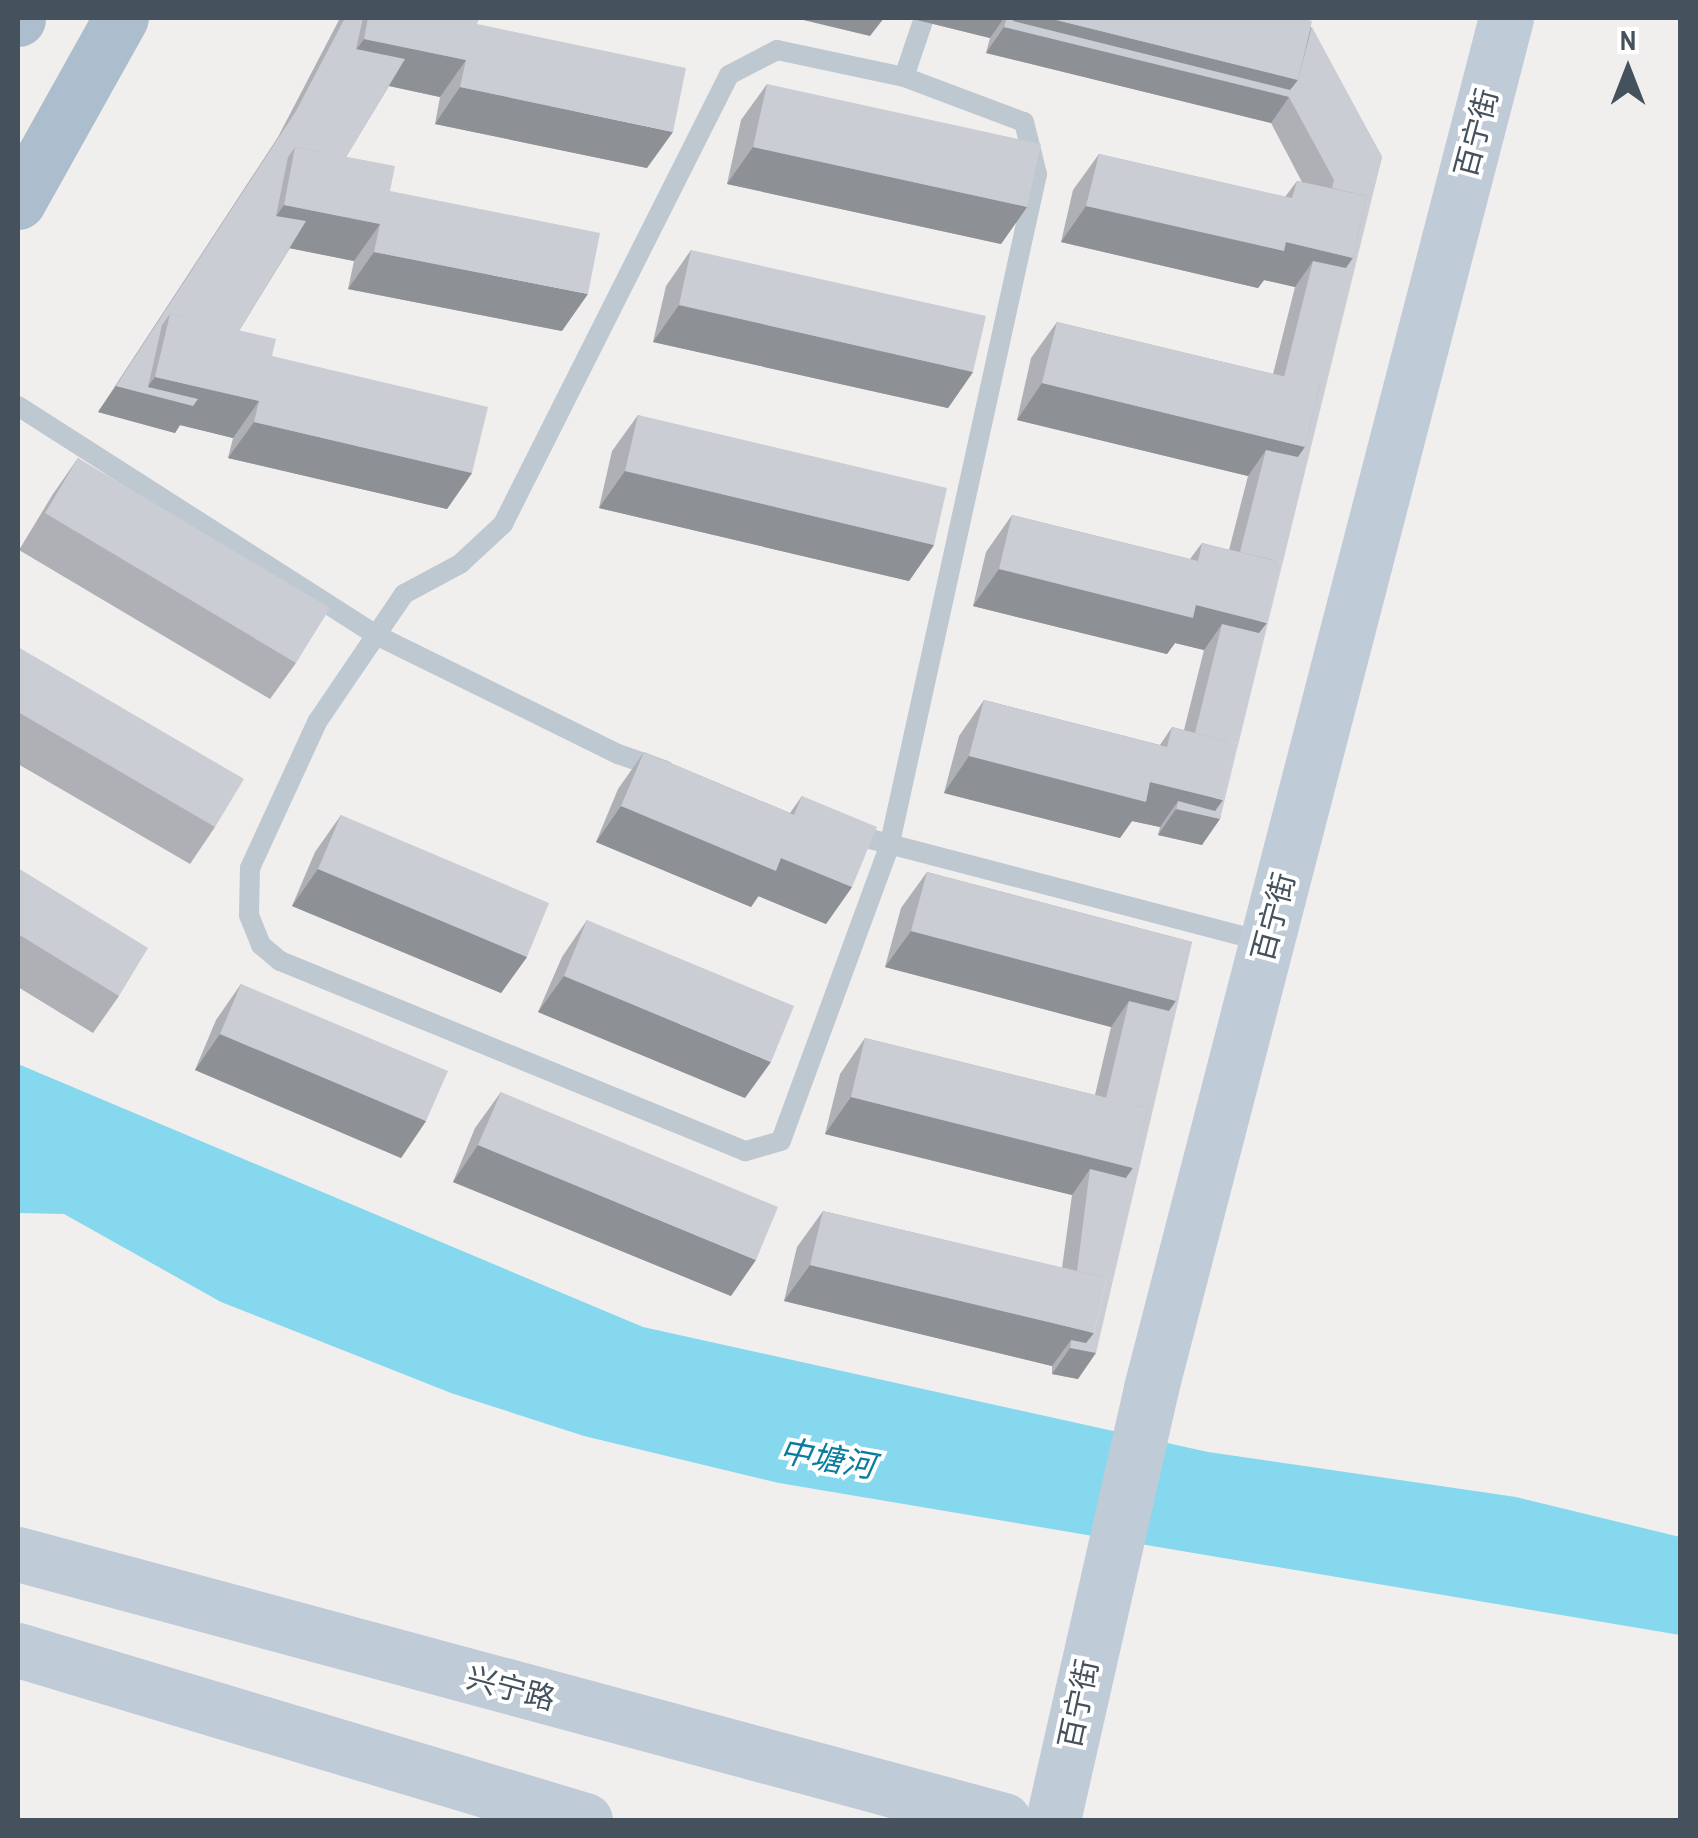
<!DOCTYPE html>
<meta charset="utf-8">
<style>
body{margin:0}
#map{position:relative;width:1698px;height:1838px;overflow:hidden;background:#f1eeee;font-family:"Archivo Narrow","Noto Sans SC",sans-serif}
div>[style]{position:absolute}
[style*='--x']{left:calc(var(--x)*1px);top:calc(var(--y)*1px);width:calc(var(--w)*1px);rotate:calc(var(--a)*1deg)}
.water>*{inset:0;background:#86d8ee}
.lane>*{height:20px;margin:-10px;padding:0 10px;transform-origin:10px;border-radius:10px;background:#bec8d1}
.secondary>*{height:55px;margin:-27.5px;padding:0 27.5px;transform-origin:27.5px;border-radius:27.5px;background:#c0cbd8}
.primary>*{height:55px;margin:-27.5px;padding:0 27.5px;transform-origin:27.5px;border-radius:27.5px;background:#acbdce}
.wall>*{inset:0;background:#aeb0b5}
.shaded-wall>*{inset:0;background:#8d9094}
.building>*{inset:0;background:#cacdd3}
span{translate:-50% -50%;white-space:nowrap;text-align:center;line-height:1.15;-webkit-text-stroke:8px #fff;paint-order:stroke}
.street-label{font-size:30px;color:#45515c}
.water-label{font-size:32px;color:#097d9d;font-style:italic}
.frame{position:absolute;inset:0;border:20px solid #45515c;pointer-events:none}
.north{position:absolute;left:1578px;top:20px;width:100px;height:100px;-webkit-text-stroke:8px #fff;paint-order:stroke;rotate:0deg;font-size:28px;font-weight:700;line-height:40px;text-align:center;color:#45515c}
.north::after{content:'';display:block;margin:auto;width:35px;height:45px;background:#45515c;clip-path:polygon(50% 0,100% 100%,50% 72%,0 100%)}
</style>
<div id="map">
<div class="water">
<div style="clip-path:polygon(18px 1064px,643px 1327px,1208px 1452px,1516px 1497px,1680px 1537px,1680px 1635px,779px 1483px,584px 1436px,451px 1393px,221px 1302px,64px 1214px,18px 1213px)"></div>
</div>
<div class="lane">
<div style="--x:777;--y:50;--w:130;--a:12"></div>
<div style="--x:904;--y:77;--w:128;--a:20.6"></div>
<div style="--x:1024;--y:122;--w:54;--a:76"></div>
<div style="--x:1037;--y:174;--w:689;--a:102.4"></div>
<div style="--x:889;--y:847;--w:313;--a:110.2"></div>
<div style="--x:781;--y:1141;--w:37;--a:164"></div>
<div style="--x:745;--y:1151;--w:502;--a:-157.77"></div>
<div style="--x:280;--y:961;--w:25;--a:-140"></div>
<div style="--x:261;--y:945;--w:32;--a:-112"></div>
<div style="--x:249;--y:915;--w:47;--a:-88.8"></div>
<div style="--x:250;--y:868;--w:161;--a:-65.3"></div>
<div style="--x:317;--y:722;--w:155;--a:-55.8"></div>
<div style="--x:404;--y:594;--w:64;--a:-28.2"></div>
<div style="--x:460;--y:564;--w:59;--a:-42.9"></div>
<div style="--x:503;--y:524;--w:503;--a:-63.28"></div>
<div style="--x:729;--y:75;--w:54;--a:-27.5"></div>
<div style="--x:904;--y:77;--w:62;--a:-71.3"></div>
<div style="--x:18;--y:406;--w:425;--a:32.6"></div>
<div style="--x:376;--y:635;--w:270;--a:26.2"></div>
<div style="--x:618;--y:754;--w:49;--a:19.2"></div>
<div style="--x:847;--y:833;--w:431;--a:14.6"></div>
</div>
<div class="secondary">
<div style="--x:18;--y:1554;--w:1021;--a:15.1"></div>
<div style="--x:18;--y:1650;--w:592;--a:16.69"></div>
<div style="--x:1053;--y:1820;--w:443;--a:-77.2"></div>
<div style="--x:1151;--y:1388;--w:1415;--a:-75.47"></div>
</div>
<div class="primary">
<div style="--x:18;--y:19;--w:1;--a:-90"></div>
<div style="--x:18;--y:202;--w:211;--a:-60.8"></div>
</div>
<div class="wall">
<div style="clip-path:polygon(340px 18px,478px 18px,477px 24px,647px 168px,435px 124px,440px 97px,389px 86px,346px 157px,562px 331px,348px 289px,354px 261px,290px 248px,239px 331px,272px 356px,472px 473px,447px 509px,228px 458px,233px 438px,180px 425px,175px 433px,98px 412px,278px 137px)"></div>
<div style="clip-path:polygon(909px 18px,1300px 18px,1311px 27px,1382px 157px,1202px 845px,1158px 835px,1160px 827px,1132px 821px,1120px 838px,944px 793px,959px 736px,984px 700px,1160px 745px,1172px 727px,1184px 730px,1204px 650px,1175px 643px,1167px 654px,973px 606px,986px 552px,1012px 515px,1190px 559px,1202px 543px,1229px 550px,1248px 476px,1017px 420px,1031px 358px,1057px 322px,1273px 374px,1295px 287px,1264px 280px,1258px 288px,1061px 242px,1073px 190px,1099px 154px,1285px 197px,1297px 181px,1302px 182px,1271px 123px,986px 53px,990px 38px)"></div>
<div style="clip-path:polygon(767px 84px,1027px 207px,1001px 244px,727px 184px,741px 120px)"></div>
<div style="clip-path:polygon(691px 250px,973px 372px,948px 408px,653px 342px,666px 286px)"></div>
<div style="clip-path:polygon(638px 415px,934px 545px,909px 581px,599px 508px,612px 451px)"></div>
<div style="clip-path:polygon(78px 458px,296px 663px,270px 699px,19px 550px,53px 494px)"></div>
<div style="clip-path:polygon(18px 647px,215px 827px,190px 864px,18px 764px)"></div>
<div style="clip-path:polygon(644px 752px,790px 813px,802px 796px,852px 887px,826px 924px,759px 896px,751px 907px,596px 842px,618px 789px)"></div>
<div style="clip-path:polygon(341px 815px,527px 957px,501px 993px,292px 906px,315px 852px)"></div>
<div style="clip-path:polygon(18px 868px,119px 996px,93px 1033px,18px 987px)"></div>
<div style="clip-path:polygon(927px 872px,1192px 942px,1078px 1379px,1052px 1374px,1052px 1366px,784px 1301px,797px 1247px,823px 1211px,1062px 1268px,1072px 1195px,825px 1134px,840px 1074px,865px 1038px,1095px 1095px,1111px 1027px,885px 967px,901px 908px)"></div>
<div style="clip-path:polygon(587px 920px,745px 1098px,538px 1012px,562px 957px)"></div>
<div style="clip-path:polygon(241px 984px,426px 1121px,401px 1158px,195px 1070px,216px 1020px)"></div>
<div style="clip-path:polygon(501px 1092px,731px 1296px,453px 1182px,475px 1128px)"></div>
</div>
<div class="shaded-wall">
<div style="clip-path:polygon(795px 18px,884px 18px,870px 36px)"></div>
<div style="clip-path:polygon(909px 18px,1004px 18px,990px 38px)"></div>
<div style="clip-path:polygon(1015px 18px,1048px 18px,1298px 80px,1289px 97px,1271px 123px,986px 53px,1004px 27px,1008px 28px)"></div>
<div style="clip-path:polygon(364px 39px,466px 60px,440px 97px,338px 75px)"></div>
<div style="clip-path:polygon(460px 87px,673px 132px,647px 168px,435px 124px)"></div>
<div style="clip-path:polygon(753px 147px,1027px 207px,1001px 244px,727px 184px)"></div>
<div style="clip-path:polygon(284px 205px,380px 224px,354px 261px,258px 242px)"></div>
<div style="clip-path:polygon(1086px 206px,1286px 242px,1353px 258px,1327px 294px,1313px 261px,1295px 287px,1264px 280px,1258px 288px,1061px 242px)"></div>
<div style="clip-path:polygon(374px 252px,588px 294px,562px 331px,348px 289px)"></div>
<div style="clip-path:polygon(679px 305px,973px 372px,948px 408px,653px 342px)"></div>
<div style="clip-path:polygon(155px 377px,259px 401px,233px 438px,180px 425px,175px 433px,98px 412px,116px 386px,143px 393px)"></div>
<div style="clip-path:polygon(1042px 383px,1305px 447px,1280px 483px,1266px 450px,1248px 476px,1017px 420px)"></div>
<div style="clip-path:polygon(254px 422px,472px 473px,447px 509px,228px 458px)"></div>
<div style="clip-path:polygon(625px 471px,934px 545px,909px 581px,599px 508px)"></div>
<div style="clip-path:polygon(999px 569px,1196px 605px,1267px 623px,1241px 659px,1222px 624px,1204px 650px,1175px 643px,1167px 654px,973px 606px)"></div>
<div style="clip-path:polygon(969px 756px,1150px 782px,1223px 800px,1220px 819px,1202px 845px,1158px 835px,1176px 809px,1178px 801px,1160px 827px,1132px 821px,1120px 838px,944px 793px)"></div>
<div style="clip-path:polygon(621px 806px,781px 858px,852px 887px,826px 924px,758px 896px,751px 907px,596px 842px)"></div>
<div style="clip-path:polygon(318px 869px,527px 957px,501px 993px,292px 906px)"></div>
<div style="clip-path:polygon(911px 931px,1176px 1001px,1151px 1037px,1129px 1001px,1111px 1027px,885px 967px)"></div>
<div style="clip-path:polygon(564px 976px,771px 1062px,745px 1098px,538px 1012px)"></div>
<div style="clip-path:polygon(220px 1034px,426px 1121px,401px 1158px,195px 1070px)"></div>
<div style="clip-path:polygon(851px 1097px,1133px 1168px,1107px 1204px,1090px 1169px,1072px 1195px,825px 1134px)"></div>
<div style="clip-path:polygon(478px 1145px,756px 1260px,731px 1296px,453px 1182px)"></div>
<div style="clip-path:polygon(810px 1265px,1094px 1333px,1096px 1353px,1078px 1379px,1052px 1374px,1070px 1348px,1071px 1340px,1052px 1366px,784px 1301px)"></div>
</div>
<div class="building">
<div style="clip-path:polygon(345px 18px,363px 18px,356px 49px,405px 59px,346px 157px,295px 147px,288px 157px,276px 216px,306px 221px,239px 331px,170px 314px,162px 325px,148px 387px,198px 399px,193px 406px,116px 386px,296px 111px)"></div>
<div style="clip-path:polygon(368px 18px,478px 18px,477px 24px,686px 68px,673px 132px,460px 87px,466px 60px,364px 39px)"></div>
<div style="clip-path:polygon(1007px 18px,1014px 18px,1013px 21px,1290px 90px,1298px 80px,1312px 27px,1382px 157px,1220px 819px,1176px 809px,1178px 801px,1215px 811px,1223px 800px,1238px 744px,1195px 733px,1222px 624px,1259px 633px,1267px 623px,1282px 562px,1240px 552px,1266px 450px,1298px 457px,1305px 447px,1320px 385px,1284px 377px,1313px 261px,1346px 268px,1353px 258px,1367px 196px,1332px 188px,1334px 180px,1289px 97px,1004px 27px)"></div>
<div style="clip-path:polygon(1048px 18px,1300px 18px,1312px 21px,1298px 80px)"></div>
<div style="clip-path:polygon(767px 84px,1041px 144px,1027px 207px,753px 147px)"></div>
<div style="clip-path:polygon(295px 147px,395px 166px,390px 191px,600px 233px,588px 294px,374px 252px,380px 224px,284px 205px)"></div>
<div style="clip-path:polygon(1099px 154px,1292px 198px,1297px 181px,1367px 196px,1353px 258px,1286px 242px,1284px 251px,1086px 206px)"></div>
<div style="clip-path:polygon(691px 250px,986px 316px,973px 372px,679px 305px)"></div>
<div style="clip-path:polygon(170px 314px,276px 339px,272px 356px,488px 407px,472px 473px,254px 422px,259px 401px,155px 377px)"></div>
<div style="clip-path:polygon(1057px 322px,1320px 385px,1305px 447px,1042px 383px)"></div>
<div style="clip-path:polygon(638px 415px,947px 488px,934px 545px,625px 471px)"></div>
<div style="clip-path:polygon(78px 458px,330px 608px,296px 663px,45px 513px)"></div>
<div style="clip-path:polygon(1012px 515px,1198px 561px,1202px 543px,1282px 562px,1267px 623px,1196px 605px,1193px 618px,999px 569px)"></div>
<div style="clip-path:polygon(18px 647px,244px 779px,215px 827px,18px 712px)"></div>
<div style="clip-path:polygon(984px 700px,1167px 747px,1172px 727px,1238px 744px,1223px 800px,1150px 782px,1146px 802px,969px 756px)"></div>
<div style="clip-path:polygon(644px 752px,794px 815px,802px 796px,877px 827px,852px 887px,781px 858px,776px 871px,621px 806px)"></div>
<div style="clip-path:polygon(341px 815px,549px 903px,527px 957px,318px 869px)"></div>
<div style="clip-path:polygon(18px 868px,148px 948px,119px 996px,18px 934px)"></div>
<div style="clip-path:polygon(927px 872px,1192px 942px,1176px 1001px,911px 931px)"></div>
<div style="clip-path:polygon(587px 920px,794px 1006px,771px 1062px,564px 976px)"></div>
<div style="clip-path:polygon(1191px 947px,1096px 1353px,1070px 1348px,1071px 1340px,1086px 1343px,1094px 1333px,1107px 1278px,1077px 1271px,1090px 1169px,1126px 1178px,1133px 1168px,1148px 1108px,1106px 1098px,1129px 1001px,1169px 1011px,1176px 1001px)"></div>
<div style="clip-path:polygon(241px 984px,448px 1071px,426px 1121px,220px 1034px)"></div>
<div style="clip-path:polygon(865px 1038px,1148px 1108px,1133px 1168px,851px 1097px)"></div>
<div style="clip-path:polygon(501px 1092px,778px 1207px,756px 1260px,478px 1145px)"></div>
<div style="clip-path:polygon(823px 1211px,1107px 1278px,1094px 1333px,810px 1265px)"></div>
</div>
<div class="street-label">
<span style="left:1476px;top:133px;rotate:-75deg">百宁街</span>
<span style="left:1273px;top:917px;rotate:-75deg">百宁街</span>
<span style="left:511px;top:1688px;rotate:15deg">兴宁路</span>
<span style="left:1078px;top:1704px;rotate:-78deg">百宁街</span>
</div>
<div class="water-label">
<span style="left:827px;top:1459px;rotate:10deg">中塘河</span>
</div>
<div class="frame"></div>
<div class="north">N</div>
</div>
